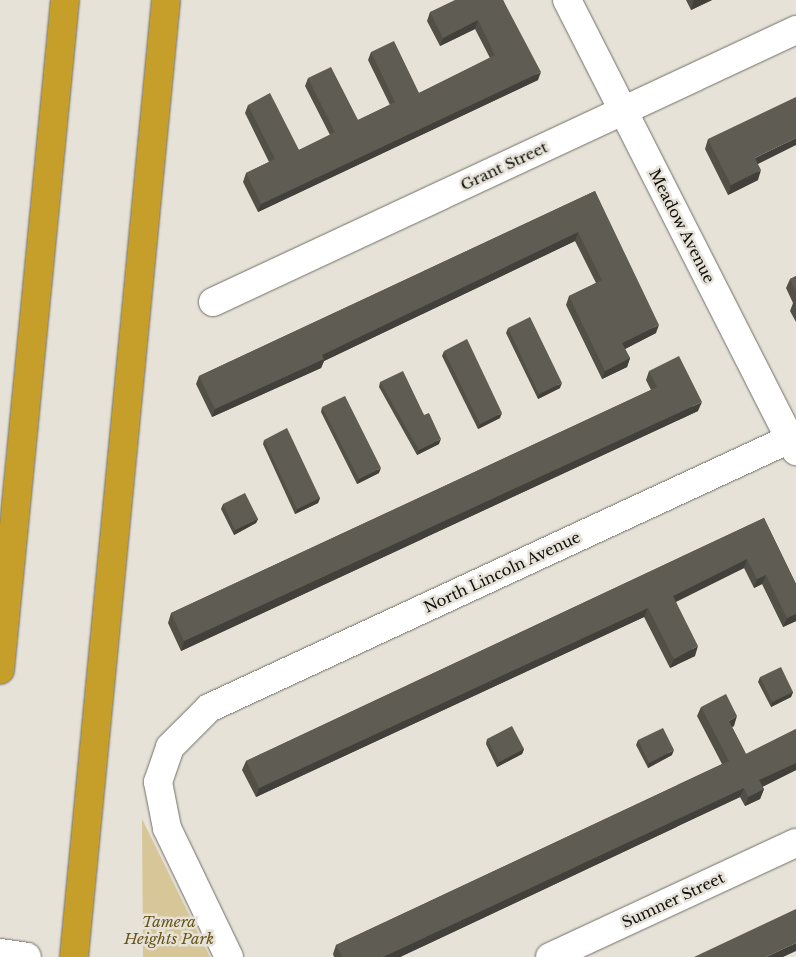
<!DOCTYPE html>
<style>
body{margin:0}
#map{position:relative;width:796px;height:957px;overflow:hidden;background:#e6e2d8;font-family:"Libre Baskerville",serif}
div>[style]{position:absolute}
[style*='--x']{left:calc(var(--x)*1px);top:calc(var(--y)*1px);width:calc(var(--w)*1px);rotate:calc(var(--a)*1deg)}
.green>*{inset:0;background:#d7c697}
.roads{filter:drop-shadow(0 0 1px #726f66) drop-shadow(0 0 1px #726f66)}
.minor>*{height:28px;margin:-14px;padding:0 14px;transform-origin:14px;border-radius:14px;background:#fff}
.highway>*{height:28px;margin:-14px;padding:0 14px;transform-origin:14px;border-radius:14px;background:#c59f29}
.wall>*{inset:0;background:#524f47}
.shaded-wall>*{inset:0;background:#42403a}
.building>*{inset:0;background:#5f5c53}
span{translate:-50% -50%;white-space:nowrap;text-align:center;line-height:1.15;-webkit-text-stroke:5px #e6e2d8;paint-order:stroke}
.street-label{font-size:15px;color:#0f0e0b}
.park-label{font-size:15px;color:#67541a;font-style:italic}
</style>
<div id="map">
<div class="green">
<div style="clip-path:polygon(142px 819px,210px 957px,143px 957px)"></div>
</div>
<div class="roads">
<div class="minor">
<div style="--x:567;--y:0;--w:506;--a:63.08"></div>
<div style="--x:213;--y:302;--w:643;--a:-25.01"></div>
<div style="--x:0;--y:953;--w:27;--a:8"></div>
<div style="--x:229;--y:957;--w:143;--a:-115.7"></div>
<div style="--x:167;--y:828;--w:47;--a:-101.1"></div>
<div style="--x:158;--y:782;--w:37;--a:-71"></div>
<div style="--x:170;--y:747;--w:55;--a:-45"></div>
<div style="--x:209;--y:708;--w:647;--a:-24.86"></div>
<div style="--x:550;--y:957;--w:271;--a:-24.9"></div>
</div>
<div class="highway">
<div style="--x:0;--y:670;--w:673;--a:-84.46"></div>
<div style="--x:74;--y:957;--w:961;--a:-84.51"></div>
</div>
</div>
<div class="wall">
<div style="clip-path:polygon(503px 0,538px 80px,258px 212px,243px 182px,246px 173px,269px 162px,245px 113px,248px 105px,299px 150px,330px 135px,305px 86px,308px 78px,358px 120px,390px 105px,368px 60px,371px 52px,419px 93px,490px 58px,475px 29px,440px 46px,427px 21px,430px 12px)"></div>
<div style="clip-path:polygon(686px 0,712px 0,691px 10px)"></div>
<div style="clip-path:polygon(708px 139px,758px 164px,758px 180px,728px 195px,705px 149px)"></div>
<div style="clip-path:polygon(595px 191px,656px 333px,625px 349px,630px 358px,627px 367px,602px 379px,566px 305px,569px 296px,596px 283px,575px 241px,324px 361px,321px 368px,212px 417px,196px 384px,199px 376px)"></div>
<div style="clip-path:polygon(796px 276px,796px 322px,790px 311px,793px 303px,786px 288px,790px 279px)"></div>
<div style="clip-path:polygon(508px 328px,560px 388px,538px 399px,506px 333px)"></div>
<div style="clip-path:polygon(444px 351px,500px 418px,478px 429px,442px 356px)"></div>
<div style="clip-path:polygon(649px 371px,698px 411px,181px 651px,168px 623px,171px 613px,651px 390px,646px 380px)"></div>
<div style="clip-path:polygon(380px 382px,424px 415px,439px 444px,417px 455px,379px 387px)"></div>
<div style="clip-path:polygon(322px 407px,379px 473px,357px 484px,321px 412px)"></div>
<div style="clip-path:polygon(264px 440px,320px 498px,318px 503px,295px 514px,263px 444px)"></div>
<div style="clip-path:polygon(223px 504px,258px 519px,256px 523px,234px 535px,221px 509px)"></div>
<div style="clip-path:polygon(764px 518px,796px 584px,796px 621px,783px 627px,762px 584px,754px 588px,744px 568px,676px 602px,695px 656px,670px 668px,644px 617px,256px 797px,242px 770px,246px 761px)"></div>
<div style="clip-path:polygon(760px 677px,793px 692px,791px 697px,771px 707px,758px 682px)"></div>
<div style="clip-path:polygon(701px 707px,734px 726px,732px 727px,746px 754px,796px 729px,796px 770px,762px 787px,764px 789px,760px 799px,745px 806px,740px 797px,400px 957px,334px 957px,333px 954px,336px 945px,722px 764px,697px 716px)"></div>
<div style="clip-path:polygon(487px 739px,524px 749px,522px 754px,497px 767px,486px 744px)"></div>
<div style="clip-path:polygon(638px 740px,672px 755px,648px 768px,636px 745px)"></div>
</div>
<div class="shaded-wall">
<div style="clip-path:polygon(694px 0,712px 0,691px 10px)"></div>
<div style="clip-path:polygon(478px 20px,475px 29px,440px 46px,443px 38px)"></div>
<div style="clip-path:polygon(541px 72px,538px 80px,258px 212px,261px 204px)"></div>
<div style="clip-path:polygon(796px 138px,796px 145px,752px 167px,755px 158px)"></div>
<div style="clip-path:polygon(761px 170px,758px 180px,728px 195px,731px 185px)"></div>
<div style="clip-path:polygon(578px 232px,575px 241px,324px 361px,321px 368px,212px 417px,215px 409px,322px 355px)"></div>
<div style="clip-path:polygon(659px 325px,656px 333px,619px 352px,622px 343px)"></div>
<div style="clip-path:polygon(630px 358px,627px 367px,602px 379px,605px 371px)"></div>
<div style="clip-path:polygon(562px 383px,560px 388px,538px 399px,539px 394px)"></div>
<div style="clip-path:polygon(702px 402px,698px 411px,181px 651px,184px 641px)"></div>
<div style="clip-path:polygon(502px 413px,500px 418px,478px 429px,480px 424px)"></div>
<div style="clip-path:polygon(441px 439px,439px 444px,417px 455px,419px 450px)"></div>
<div style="clip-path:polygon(381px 468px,379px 473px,357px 484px,359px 479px)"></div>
<div style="clip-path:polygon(320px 498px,318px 503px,295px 514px,297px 509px)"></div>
<div style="clip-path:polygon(258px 519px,256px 523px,234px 535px,235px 530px)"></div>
<div style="clip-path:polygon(747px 559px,744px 568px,669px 605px,673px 596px)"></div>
<div style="clip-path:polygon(766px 575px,762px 584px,754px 588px,757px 579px)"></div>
<div style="clip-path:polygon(648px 608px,644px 617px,256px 797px,259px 788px)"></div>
<div style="clip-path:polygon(796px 614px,796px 621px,783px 627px,787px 618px)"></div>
<div style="clip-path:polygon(698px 646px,695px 656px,670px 668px,674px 659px)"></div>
<div style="clip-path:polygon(793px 692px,791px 697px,771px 707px,772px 702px)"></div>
<div style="clip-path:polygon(737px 716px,734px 726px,726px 730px,729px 721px)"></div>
<div style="clip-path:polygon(524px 749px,522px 754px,497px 767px,499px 762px)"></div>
<div style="clip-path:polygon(674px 750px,672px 755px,648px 768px,649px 763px)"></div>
<div style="clip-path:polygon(796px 763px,796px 770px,756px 790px,759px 780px)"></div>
<div style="clip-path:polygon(744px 788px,740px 797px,400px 957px,383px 957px)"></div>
<div style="clip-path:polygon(764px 789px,760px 799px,745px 806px,748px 797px)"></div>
<div style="clip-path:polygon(796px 943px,796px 951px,783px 957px,766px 957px)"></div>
</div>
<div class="building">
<div style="clip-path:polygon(455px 0,503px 0,541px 72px,261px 204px,246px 173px,275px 159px,248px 105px,270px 93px,299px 150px,335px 132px,308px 78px,331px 67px,358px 120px,395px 102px,371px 52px,394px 41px,419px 93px,495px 55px,478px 20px,443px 38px,430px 12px)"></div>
<div style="clip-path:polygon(796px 97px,796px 138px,755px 158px,761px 170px,731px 185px,708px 139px)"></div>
<div style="clip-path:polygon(595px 191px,659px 325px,622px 343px,630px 358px,605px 371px,569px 296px,602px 280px,578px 232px,322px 355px,324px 359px,215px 409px,199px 376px)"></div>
<div style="clip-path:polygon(796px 276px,796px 292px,790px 279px)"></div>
<div style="clip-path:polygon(530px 317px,562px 383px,539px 394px,508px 328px)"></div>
<div style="clip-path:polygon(467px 339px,502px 413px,480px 424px,444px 351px)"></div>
<div style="clip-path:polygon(679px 356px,702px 402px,184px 641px,171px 613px,657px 387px,649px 371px)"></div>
<div style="clip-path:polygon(403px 371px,424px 415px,429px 413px,441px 439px,419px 450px,380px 382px)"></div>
<div style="clip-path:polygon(345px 396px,381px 468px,359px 479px,322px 407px)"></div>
<div style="clip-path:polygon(287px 428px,320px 498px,297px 509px,264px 440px)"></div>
<div style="clip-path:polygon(245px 493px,258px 519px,235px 530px,223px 504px)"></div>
<div style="clip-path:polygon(764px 518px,796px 584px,796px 614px,787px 618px,766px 575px,757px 579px,747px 559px,673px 596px,698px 646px,674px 659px,648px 608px,259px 788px,246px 761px)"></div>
<div style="clip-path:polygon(781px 667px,793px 692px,772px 702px,760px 677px)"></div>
<div style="clip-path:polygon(726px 694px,737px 716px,729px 721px,746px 754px,796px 729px,796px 763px,759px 780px,764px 789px,748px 797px,744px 788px,383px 957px,342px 957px,336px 945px,729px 761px,701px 707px)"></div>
<div style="clip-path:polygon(512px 726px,524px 749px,499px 762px,487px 739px)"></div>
<div style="clip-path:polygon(663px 728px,674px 750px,649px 763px,638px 740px)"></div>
<div style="clip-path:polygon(796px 909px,796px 943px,766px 957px,694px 957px)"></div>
</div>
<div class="street-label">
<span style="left:504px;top:166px;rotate:-25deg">Grant Street</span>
<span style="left:682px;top:226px;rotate:63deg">Meadow Avenue</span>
<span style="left:502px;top:572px;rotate:-25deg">North Lincoln Avenue</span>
<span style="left:673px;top:900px;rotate:-25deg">Sumner Street</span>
</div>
<div class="park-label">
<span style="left:169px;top:930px">Tamera<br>Heights Park</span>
</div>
</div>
